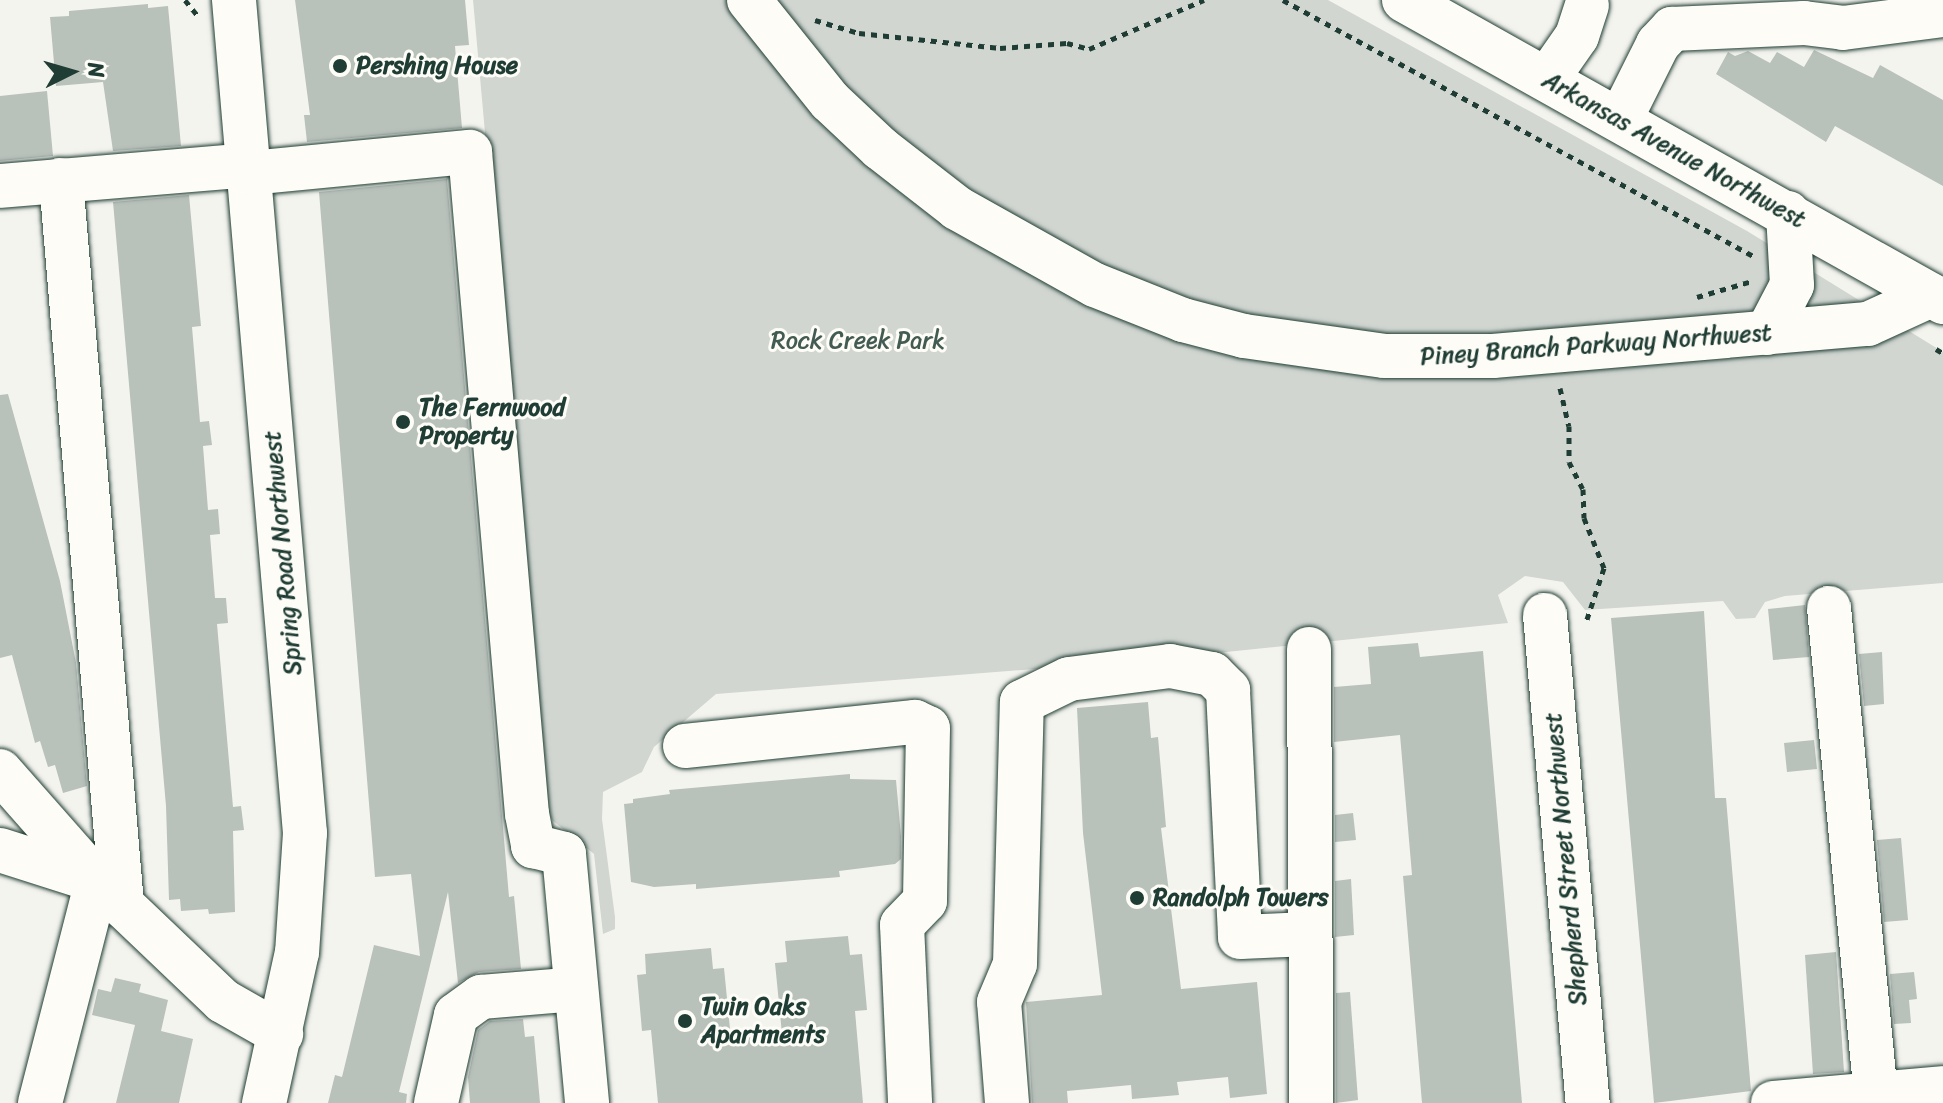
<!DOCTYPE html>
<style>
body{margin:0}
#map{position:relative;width:1943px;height:1103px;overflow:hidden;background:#f4f4ef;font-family:Sriracha,sans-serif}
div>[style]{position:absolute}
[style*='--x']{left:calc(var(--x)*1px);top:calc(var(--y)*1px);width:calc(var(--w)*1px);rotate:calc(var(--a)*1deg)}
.green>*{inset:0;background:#d1d6d1}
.building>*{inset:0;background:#b9c1bb}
.path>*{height:5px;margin-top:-2.5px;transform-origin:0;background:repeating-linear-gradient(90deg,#1f3d34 0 6px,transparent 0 12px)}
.roads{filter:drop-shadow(0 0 2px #1f3d34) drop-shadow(0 0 2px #1f3d34)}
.minor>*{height:44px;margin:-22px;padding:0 22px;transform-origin:22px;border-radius:22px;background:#fdfcf7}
.major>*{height:44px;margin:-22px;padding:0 22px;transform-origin:22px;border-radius:22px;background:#fdfcf7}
.dots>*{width:22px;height:22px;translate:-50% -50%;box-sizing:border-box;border:4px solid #fdfcf7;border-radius:50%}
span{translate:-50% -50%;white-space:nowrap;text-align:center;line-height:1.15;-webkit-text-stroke:6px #fdfcf7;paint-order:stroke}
.poi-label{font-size:24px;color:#1f3d34;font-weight:700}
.left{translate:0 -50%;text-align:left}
.street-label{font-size:24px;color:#1f3d34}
.park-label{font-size:24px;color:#435c53}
.north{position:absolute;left:32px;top:32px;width:80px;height:80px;-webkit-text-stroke:6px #fdfcf7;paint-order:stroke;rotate:85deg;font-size:22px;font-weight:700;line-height:32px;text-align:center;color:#1f3d34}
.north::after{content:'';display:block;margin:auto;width:28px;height:36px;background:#1f3d34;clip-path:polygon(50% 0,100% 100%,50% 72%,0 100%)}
</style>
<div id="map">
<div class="green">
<div style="clip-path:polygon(473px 0,1328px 0,1747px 231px,1943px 352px,1943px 583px,1785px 596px,1765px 602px,1755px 618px,1736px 619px,1723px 601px,1585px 610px,1563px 582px,1525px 576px,1498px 595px,1508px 623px,1149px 660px,716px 694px,654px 747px,642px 772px,603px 792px,602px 819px,615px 917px,615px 929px,603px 934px,594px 854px,552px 820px,546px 807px)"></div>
</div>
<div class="building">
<div style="clip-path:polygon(295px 0,465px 0,469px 45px,455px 46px,462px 128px,307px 142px,304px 115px,310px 115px)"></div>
<div style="clip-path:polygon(148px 4px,148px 8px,168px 6px,181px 146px,113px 151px,103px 82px,56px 86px,50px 17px,69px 16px,69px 11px)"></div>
<div style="clip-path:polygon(1814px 50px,1873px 78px,1880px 65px,1943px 100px,1943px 186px,1835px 126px,1826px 142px,1716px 74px,1728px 52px,1735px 56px,1748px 51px,1770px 63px,1777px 52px,1804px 67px)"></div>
<div style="clip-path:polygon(47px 91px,53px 156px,0 161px,0 96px)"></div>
<div style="clip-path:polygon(447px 179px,509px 897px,514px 896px,521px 969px,479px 972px,458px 983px,448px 892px,399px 1092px,407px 1094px,406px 1103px,328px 1103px,335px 1075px,342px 1077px,374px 945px,420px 956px,411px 874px,375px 877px,319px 192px)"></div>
<div style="clip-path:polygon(189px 195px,201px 326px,192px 327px,200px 422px,209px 421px,212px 445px,203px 446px,208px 510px,218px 509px,220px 534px,210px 535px,215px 598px,226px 598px,228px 623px,217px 624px,233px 807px,241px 806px,244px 830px,233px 831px,235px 912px,209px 914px,208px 909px,181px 911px,180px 899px,169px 900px,166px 806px,113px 202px)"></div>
<div style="clip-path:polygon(8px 394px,60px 581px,76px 663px,87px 786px,63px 793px,55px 765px,48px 767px,40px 741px,35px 743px,12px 655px,0 658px,0 395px)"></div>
<div style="clip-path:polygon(1805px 605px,1809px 657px,1773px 660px,1768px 609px)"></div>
<div style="clip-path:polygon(1704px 611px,1715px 798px,1726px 798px,1751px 1091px,1654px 1103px,1611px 618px)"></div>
<div style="clip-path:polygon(1418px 643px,1420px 657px,1483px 651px,1522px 1103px,1422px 1103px,1403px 876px,1412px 875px,1400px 735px,1334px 742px,1334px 687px,1371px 684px,1368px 647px)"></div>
<div style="clip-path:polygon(1882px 652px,1884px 704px,1864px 706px,1859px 654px)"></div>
<div style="clip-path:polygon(1148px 702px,1151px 738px,1158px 737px,1166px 827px,1161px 828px,1181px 989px,1257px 982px,1267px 1094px,1230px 1098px,1228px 1077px,1177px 1082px,1179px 1095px,1132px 1099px,1131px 1085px,1067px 1091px,1068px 1103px,1032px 1103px,1026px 1002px,1102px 995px,1083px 833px,1077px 708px)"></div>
<div style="clip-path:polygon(1814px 740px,1817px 769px,1787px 772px,1784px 743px)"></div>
<div style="clip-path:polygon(850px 774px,850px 779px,896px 780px,901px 836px,901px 859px,895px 864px,839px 871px,840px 877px,696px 889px,696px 884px,654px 887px,631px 882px,624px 804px,633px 803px,633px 799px,670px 794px,669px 790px)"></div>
<div style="clip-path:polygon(1353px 813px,1356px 840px,1335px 842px,1335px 815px)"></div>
<div style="clip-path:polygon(1901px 838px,1908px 920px,1884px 922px,1877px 840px)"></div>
<div style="clip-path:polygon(1351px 879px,1354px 935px,1335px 937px,1335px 881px)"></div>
<div style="clip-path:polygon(848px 936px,850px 955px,862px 954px,867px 1010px,855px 1011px,863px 1103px,658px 1103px,651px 1030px,642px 1031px,637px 975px,646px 974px,645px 954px,711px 948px,713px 969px,724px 968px,731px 1039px,782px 1034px,775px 963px,787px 962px,785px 941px)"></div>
<div style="clip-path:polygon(1836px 952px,1844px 1072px,1813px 1074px,1805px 955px)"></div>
<div style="clip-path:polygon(1914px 972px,1917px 999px,1909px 1000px,1911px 1023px,1894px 1024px,1890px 974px)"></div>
<div style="clip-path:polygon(115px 978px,141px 984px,139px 992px,168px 1000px,161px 1031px,193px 1039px,179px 1103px,116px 1103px,135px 1025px,92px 1015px,98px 989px,111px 992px)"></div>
<div style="clip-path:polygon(1350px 992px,1358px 1100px,1336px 1103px,1336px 993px)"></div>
<div style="clip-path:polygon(523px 1019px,525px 1037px,534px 1036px,540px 1103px,470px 1103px,468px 1077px,478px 1030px,490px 1021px)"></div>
</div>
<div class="path">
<div style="--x:185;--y:0;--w:19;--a:51"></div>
<div style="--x:1283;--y:0;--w:537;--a:28.57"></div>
<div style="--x:815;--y:20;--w:46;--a:16.5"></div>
<div style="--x:859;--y:33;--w:142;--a:6.1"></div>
<div style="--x:1000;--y:48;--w:67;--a:-4.3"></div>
<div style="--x:1067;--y:43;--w:23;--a:15"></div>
<div style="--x:1089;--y:49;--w:125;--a:-23.1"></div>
<div style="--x:1697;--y:297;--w:57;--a:-16.2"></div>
<div style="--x:1936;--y:349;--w:8;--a:30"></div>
<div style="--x:1560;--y:388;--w:39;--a:77"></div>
<div style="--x:1569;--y:426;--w:36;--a:90"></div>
<div style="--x:1569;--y:462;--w:30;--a:63"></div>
<div style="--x:1583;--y:489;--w:29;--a:88"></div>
<div style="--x:1584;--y:518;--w:54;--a:68.2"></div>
<div style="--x:1604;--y:568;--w:57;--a:108.4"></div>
</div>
<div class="roads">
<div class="minor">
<div style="--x:234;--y:0;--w:836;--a:85.13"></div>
<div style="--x:305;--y:833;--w:119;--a:93.8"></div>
<div style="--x:297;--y:952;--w:155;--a:102.3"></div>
<div style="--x:1547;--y:79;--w:52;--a:-55.1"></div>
<div style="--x:1577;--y:36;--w:32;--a:-72"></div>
<div style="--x:1620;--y:120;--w:85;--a:-63.4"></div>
<div style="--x:1658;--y:44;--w:21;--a:-47"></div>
<div style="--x:1672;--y:29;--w:132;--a:-2.6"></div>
<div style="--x:1804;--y:23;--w:39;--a:7"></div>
<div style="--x:1843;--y:28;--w:101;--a:-7.4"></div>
<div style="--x:250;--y:173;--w:221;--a:-5.5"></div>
<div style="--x:470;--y:152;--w:664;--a:85.08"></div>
<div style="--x:527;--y:814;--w:33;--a:79"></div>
<div style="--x:533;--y:846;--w:32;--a:14"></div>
<div style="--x:564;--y:854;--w:250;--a:84.7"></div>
<div style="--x:61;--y:180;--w:728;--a:85.19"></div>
<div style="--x:0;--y:186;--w:250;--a:-4.8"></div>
<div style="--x:1829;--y:608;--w:488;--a:84.5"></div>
<div style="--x:1545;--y:615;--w:490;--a:85"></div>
<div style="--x:1309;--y:649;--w:454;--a:89.7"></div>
<div style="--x:685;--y:746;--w:231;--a:-6"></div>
<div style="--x:915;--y:722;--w:14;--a:25"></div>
<div style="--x:928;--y:728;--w:173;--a:91"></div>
<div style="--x:925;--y:901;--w:33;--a:134"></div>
<div style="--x:902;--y:925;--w:178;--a:87.4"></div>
<div style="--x:0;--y:771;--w:147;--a:48.6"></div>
<div style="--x:97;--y:881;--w:174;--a:43.6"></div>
<div style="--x:223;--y:1001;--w:67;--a:29.6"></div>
<div style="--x:0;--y:850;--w:102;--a:17.7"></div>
<div style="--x:40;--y:1103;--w:229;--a:-75.6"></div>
<div style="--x:436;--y:1103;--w:90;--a:-77.2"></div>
<div style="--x:456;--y:1015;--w:31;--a:-36"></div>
<div style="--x:481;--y:997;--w:95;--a:-4.8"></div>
<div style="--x:1007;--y:1103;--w:101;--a:-94.5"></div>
<div style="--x:999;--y:1002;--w:41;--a:-67.2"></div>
<div style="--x:1015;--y:964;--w:262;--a:-88.5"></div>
<div style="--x:1022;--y:702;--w:52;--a:-26.1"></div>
<div style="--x:1069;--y:679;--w:102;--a:-7.3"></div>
<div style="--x:1170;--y:666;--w:43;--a:10.8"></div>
<div style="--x:1212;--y:674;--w:23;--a:45"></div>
<div style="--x:1228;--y:690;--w:247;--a:87.2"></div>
<div style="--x:1240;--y:937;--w:69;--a:-2.5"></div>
<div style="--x:1773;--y:1103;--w:171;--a:-5"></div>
</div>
<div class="major">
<div style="--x:749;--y:0;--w:129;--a:51.3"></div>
<div style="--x:830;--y:101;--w:69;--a:43.2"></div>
<div style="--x:880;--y:148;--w:98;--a:37.9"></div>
<div style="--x:957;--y:208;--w:158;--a:29.2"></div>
<div style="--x:1095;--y:285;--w:95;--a:21.7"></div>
<div style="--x:1183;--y:320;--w:63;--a:14.7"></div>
<div style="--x:1244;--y:336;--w:141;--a:8.1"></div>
<div style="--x:1384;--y:356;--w:109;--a:0"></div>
<div style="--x:1493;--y:356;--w:376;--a:-4.9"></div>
<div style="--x:1868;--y:324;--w:69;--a:-24.7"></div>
<div style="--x:1404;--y:0;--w:618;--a:29.26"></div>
<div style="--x:1767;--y:333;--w:54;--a:-62.5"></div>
<div style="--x:1792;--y:285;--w:72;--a:-93.2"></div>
</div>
</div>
<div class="dots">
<div style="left:340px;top:66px;background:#1f3d34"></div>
<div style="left:403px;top:422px;background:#1f3d34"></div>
<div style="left:1137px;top:898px;background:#1f3d34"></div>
<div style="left:685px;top:1021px;background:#1f3d34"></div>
</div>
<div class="poi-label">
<span class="left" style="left:356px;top:66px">Pershing House</span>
<span class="left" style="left:419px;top:422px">The Fernwood<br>Property</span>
<span class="left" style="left:1153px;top:898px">Randolph Towers</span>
<span class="left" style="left:701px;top:1021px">Twin Oaks<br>Apartments</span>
</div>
<div class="street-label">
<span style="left:1674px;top:150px;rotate:29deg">Arkansas Avenue Northwest</span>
<span style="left:1596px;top:345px;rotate:-4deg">Piney Branch Parkway Northwest</span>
<span style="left:283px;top:553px;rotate:-95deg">Spring Road Northwest</span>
<span style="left:1566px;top:859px;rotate:-95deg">Shepherd Street Northwest</span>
</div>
<div class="park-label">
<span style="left:858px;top:341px">Rock Creek Park</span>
</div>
<div class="north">N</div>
</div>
